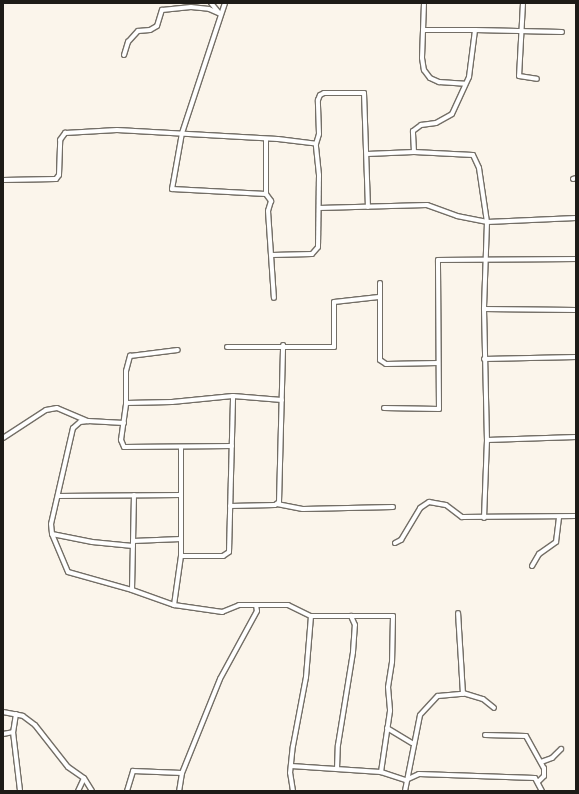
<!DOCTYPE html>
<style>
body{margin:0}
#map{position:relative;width:579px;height:794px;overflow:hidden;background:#fbf5eb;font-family:"Alegreya Sans",sans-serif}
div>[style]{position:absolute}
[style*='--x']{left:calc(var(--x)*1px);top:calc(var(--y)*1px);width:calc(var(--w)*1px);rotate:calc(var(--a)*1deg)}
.roads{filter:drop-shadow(1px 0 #736e66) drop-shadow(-1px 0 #736e66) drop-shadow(0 1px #736e66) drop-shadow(0 -1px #736e66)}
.street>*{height:4px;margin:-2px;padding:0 2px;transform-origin:2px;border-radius:2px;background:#fff}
span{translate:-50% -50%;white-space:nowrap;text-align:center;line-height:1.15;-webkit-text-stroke:3px #fff;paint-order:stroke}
.frame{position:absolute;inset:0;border:4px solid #1d1b17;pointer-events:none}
</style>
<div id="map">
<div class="roads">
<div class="street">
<i style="--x:211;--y:3;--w:13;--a:51"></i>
<i style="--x:225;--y:3;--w:137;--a:108.3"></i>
<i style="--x:182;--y:133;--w:57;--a:100.1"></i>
<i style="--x:172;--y:189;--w:94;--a:3"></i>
<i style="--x:424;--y:3;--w:55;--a:92.1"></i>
<i style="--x:422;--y:58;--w:12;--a:81"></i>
<i style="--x:424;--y:70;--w:10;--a:53"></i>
<i style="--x:430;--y:78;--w:10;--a:24"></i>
<i style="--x:439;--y:82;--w:26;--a:4"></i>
<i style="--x:523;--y:3;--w:73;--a:93.1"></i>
<i style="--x:519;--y:76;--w:18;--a:9"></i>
<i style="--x:475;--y:30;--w:87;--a:1.3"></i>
<i style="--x:124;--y:55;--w:14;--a:-73"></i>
<i style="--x:128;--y:42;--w:15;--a:-48"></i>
<i style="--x:138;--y:31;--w:12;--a:-5"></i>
<i style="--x:150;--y:30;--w:8;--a:-30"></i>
<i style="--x:157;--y:26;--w:17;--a:-73"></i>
<i style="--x:162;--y:10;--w:29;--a:-6"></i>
<i style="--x:191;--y:7;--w:18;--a:6"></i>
<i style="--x:209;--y:9;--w:13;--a:23"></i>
<i style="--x:266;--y:140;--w:54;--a:90"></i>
<i style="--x:266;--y:194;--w:9;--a:54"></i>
<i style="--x:271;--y:201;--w:10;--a:107"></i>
<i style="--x:268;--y:211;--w:87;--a:86.1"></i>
<i style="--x:414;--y:152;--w:21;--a:-93"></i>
<i style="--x:413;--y:131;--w:10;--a:-37"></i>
<i style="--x:421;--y:125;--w:15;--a:-8"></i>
<i style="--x:436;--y:123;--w:18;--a:-29"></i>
<i style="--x:452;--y:114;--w:41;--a:-65.3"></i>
<i style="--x:469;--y:77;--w:47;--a:-82.7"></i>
<i style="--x:475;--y:30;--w:52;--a:180"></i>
<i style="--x:367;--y:154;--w:47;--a:-2.4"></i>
<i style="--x:414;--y:152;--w:59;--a:2.9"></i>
<i style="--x:473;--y:155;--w:14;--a:65"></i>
<i style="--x:479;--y:168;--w:55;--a:81.6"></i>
<i style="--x:487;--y:222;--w:89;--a:-2.6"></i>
<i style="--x:573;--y:179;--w:3;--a:-18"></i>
<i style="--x:3;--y:180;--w:53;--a:-1.1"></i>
<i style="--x:56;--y:179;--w:5;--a:-53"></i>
<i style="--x:59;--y:175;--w:35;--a:-88"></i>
<i style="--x:60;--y:140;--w:9;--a:-54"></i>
<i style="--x:65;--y:133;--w:52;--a:-3.3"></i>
<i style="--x:117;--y:130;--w:161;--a:3.2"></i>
<i style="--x:278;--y:139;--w:38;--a:7"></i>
<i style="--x:319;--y:208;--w:108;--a:-1.6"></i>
<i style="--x:427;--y:205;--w:32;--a:20"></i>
<i style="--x:457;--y:216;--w:31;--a:11"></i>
<i style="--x:487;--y:222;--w:87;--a:92"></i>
<i style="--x:484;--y:309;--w:131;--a:88.7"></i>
<i style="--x:487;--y:440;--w:78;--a:92.2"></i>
<i style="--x:272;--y:255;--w:40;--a:-1.4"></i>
<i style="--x:312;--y:254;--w:9;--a:-49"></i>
<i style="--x:318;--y:247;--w:72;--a:-89.2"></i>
<i style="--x:319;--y:175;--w:31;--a:-96"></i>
<i style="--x:316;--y:144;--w:10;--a:-73"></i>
<i style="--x:319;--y:134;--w:34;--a:-92"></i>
<i style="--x:318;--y:100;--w:5;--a:-68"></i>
<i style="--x:320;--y:95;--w:4;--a:-27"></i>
<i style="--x:324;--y:93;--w:40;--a:0"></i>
<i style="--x:364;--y:93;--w:114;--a:88"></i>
<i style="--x:380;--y:283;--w:77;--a:90"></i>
<i style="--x:380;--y:360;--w:7;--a:34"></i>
<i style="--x:386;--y:364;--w:52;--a:-1.1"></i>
<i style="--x:484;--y:309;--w:92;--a:0.6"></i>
<i style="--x:227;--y:347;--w:107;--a:0"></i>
<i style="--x:334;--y:347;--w:45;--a:-90"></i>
<i style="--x:334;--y:302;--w:45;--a:-6.3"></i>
<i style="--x:484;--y:359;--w:92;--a:-1.2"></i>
<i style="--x:126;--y:403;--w:32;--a:-90"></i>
<i style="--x:126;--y:371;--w:16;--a:-75"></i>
<i style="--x:130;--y:356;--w:48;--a:-7.1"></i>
<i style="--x:384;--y:408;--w:55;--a:1"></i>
<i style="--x:439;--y:409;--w:149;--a:-90.4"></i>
<i style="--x:438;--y:260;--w:138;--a:-0.4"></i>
<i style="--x:124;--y:423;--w:36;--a:-177"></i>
<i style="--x:88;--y:421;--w:8;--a:173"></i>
<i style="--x:80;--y:422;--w:9;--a:139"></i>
<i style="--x:73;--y:428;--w:98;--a:102.9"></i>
<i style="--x:51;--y:524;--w:10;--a:84"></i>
<i style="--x:52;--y:534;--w:41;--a:67.2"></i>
<i style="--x:68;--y:572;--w:66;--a:15.7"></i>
<i style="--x:132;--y:590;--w:45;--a:19.7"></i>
<i style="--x:174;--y:605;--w:49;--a:8.3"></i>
<i style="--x:222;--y:612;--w:18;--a:-22"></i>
<i style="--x:239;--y:605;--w:17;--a:0"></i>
<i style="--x:256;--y:605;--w:6;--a:81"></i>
<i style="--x:257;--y:611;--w:77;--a:118.6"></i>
<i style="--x:220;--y:679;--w:101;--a:112"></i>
<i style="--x:182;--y:773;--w:18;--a:99"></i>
<i style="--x:3;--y:438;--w:51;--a:-33.1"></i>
<i style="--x:46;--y:410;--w:11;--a:-10"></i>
<i style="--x:57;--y:408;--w:34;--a:23"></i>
<i style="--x:487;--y:440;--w:89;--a:-1.9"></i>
<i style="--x:232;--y:446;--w:108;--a:179.5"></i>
<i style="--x:124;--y:447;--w:8;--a:-113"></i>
<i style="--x:121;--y:440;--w:37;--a:-82"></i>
<i style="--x:126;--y:403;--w:46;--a:-1.2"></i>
<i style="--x:172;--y:402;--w:61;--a:-5.6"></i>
<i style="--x:233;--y:396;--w:49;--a:4.7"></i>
<i style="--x:58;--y:496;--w:123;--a:-0.5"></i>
<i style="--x:277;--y:504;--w:26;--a:11"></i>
<i style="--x:303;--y:509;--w:90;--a:-1.3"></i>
<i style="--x:230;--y:506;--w:45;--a:-1.3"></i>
<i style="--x:275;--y:505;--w:5;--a:-37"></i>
<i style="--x:279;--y:502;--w:157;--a:-88.5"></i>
<i style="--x:52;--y:534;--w:41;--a:11.3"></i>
<i style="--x:92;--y:542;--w:41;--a:5.6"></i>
<i style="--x:133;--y:541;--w:48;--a:-2.4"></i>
<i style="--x:395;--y:543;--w:7;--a:-27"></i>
<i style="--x:401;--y:540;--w:37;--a:-59"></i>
<i style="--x:420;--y:508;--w:11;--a:-34"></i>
<i style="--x:429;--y:502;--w:17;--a:10"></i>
<i style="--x:446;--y:505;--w:20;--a:37"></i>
<i style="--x:462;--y:517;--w:114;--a:-0.5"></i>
<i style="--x:181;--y:556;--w:42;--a:0"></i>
<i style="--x:223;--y:556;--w:7;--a:-34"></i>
<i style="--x:229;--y:552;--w:156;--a:-88.5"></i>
<i style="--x:532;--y:566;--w:14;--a:-60"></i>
<i style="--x:539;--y:554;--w:21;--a:-35"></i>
<i style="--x:556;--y:542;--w:25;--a:-83"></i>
<i style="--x:132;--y:590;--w:95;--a:-88.8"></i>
<i style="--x:174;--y:605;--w:49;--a:-81.9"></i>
<i style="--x:181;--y:556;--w:109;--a:-90"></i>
<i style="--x:256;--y:605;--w:32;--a:0"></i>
<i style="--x:288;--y:605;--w:25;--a:26"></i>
<i style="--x:311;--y:616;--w:82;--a:0"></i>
<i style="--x:393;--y:616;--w:46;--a:91.2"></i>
<i style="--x:392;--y:662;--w:25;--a:99"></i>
<i style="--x:388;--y:687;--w:24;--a:85"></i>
<i style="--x:390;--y:711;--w:62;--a:98.4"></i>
<i style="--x:463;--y:693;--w:21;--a:17"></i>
<i style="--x:483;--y:699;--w:14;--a:39"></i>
<i style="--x:3;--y:712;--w:20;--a:11"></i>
<i style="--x:23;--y:716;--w:15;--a:37"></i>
<i style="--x:35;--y:725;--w:53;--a:51.8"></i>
<i style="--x:68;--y:767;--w:19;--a:35"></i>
<i style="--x:84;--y:778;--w:15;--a:58"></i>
<i style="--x:16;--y:714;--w:18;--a:99"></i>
<i style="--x:13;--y:732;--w:59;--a:83.2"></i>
<i style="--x:387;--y:728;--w:29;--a:31"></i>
<i style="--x:3;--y:734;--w:10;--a:-11"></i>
<i style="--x:485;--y:735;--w:41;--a:1.4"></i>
<i style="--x:526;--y:736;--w:37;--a:61"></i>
<i style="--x:544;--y:768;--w:8;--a:90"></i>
<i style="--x:544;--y:776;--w:8;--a:135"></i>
<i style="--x:541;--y:762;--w:12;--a:-20"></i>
<i style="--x:552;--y:758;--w:13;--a:-45"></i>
<i style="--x:291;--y:766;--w:90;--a:3.8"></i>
<i style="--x:381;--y:772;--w:26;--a:18"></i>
<i style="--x:406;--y:780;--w:14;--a:-25"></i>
<i style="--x:419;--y:774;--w:116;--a:2"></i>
<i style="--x:535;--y:778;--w:15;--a:62"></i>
<i style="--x:337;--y:769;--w:24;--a:-88"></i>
<i style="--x:338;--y:745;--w:94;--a:-80.8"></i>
<i style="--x:353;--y:652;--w:27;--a:-86"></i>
<i style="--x:355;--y:625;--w:10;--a:-114"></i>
<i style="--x:78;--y:791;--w:14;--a:-65"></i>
<i style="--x:127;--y:791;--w:21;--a:-73"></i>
<i style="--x:133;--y:771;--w:49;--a:2.3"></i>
<i style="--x:293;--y:791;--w:18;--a:-99"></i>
<i style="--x:290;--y:773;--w:27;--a:-84"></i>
<i style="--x:293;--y:746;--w:70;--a:-79.3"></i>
<i style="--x:306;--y:677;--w:61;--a:-85.3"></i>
<i style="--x:405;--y:791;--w:77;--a:-78.8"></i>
<i style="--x:420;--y:715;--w:26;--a:-47"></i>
<i style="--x:438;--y:696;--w:25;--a:-5"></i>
<i style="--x:463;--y:694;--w:81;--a:-93.5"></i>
</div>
</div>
<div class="frame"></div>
</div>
